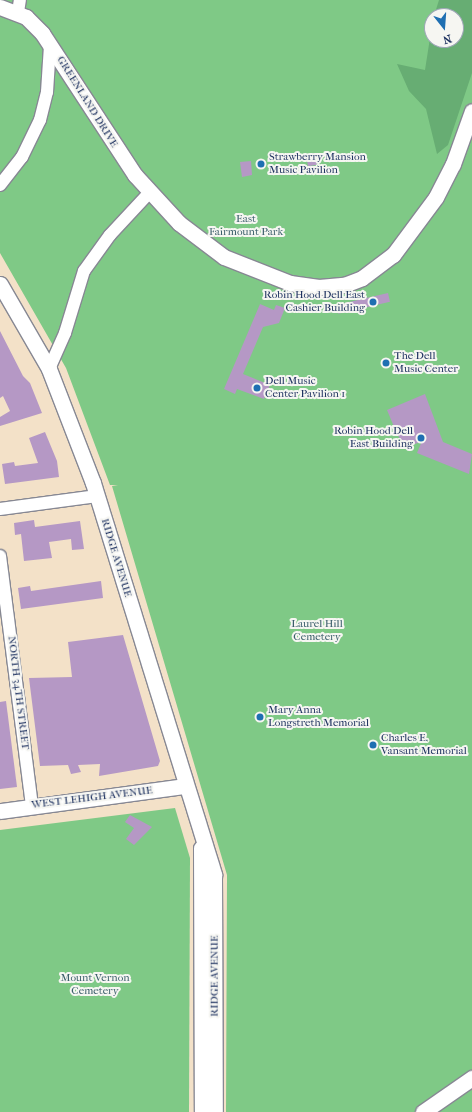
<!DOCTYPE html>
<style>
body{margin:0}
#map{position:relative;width:472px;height:1112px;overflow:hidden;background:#f3e1c8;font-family:"IM FELL French Canon",serif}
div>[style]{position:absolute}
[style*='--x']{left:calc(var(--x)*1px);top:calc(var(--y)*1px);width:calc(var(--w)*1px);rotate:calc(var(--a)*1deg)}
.green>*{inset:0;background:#7fc986}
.forest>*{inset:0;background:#67ad73}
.building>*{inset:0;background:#b598c5;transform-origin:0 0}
.roads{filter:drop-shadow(1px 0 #878893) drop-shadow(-1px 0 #878893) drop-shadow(0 1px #878893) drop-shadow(0 -1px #878893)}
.minor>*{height:12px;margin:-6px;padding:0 6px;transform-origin:6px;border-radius:6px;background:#fff}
.major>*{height:15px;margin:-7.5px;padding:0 7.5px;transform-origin:7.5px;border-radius:7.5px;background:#fff}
.dots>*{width:11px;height:11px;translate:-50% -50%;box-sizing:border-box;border:2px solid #f6f6f2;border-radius:50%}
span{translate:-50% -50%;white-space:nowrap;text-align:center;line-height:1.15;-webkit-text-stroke:4px #f6f6f2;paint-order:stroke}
.street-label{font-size:11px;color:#1b2f5e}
.poi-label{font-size:11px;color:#1b2f5e}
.left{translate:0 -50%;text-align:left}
.right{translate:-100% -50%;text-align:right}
.park-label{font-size:11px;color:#395d6a}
.north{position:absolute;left:424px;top:8px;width:40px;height:40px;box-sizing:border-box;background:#f6f6f2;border:1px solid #9ea6b7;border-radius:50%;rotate:163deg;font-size:11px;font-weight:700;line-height:16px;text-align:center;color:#1b2f5e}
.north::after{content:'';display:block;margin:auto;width:14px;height:18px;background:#1f6fb2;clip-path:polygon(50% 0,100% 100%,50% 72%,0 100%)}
</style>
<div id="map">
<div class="green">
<i style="clip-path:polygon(evenodd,0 0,472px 0,472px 1112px,226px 1112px,227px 875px,112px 486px,118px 485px,110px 485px,66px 368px,0 253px,0 0,432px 16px,456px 16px,456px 40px,432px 40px,432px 16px)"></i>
<i style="clip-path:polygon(175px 808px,190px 858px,189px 1112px,0 1112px,0 830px)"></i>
</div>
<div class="forest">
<i style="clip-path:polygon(439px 0,472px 0,472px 73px,448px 145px,437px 154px,426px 109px,409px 91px,397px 64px,425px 70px,432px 25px,432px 40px,456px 40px,456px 16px,434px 16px)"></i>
</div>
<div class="building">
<i style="left:315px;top:153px;width:12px;height:9px;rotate:81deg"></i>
<i style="clip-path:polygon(251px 161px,252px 175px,242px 177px,240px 162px)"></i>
<i style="left:388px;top:293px;width:9px;height:53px;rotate:77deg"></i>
<i style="clip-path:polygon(260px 304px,274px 310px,276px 305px,285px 308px,279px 323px,263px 327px,243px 374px,270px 385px,264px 399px,237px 389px,235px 394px,224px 389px)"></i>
<i style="clip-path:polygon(0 331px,23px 376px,30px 383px,42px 413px,0 426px,0 417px,10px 411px,3px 396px,0 398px)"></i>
<i style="clip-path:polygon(425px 394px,443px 442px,472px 454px,469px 474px,417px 453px,422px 441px,406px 448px,397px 434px,387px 410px)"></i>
<i style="clip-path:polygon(45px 432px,57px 461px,59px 477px,5px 484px,2px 464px,14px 462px,15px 466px,38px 463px,29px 438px)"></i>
<i style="clip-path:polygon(34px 520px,35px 527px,80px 521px,84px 549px,72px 550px,71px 539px,49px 542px,52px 558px,24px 561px,21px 534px,15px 535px,14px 523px)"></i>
<i style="clip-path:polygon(101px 581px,103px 598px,21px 609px,18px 588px,30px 586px,31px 591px)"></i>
<i style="clip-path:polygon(123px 635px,160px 761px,158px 766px,99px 776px,100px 764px,78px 765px,81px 772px,71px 774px,68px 765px,40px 766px,29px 678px,72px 677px,68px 642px)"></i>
<i style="clip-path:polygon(6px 701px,17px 787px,0 789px,0 702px)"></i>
<i style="clip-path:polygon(130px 815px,152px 827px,134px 845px,126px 839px,134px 828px,125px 822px)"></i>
</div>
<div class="roads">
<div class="minor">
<i style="--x:18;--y:12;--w:12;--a:-81"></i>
<i style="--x:0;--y:185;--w:36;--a:-52"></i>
<i style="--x:22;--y:157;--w:41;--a:-64.1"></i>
<i style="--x:40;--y:120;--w:29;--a:-76"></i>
<i style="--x:47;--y:92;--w:46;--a:-86.3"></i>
<i style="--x:49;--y:369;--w:39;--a:-66"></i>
<i style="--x:65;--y:333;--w:65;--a:-73"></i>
<i style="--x:84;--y:271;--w:44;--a:-54.2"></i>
<i style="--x:110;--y:235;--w:57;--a:-47.1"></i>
<i style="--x:0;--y:509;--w:98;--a:-7.6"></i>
<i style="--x:0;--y:556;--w:252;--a:82.7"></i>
</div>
<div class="major">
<i style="--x:0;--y:7;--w:28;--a:21"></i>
<i style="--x:26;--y:17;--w:23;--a:45"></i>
<i style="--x:42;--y:33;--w:170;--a:56.8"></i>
<i style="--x:135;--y:175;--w:65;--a:47.5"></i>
<i style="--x:179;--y:223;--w:56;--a:37.1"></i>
<i style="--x:224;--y:257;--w:71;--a:21.5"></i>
<i style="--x:290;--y:283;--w:29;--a:8"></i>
<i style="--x:319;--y:287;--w:25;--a:-5"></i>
<i style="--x:344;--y:285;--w:19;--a:-21"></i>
<i style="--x:362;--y:278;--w:39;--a:-37"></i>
<i style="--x:393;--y:255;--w:72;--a:-53.4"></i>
<i style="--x:436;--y:197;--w:37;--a:-63"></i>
<i style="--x:453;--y:164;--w:56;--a:-70.3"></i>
<i style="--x:0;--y:284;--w:98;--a:60"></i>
<i style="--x:49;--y:369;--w:122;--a:68.9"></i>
<i style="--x:93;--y:483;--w:410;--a:72.8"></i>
<i style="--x:214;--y:875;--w:237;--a:89.8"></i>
<i style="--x:0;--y:811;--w:187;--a:-7.7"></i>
<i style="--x:201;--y:848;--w:264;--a:89.8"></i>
<i style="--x:423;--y:1112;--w:60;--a:-34.8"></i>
</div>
</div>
<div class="dots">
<i style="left:261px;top:164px;background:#1f6fb2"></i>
<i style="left:373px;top:302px;background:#1f6fb2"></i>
<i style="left:386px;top:363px;background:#1f6fb2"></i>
<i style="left:257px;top:388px;background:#1f6fb2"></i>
<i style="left:421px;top:438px;background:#1f6fb2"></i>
<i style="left:260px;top:717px;background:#1f6fb2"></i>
<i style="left:373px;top:745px;background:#1f6fb2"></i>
</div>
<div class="street-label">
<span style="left:87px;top:102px;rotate:58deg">GREENLAND DRIVE</span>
<span style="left:116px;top:558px;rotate:73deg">RIDGE AVENUE</span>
<span style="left:18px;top:693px;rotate:83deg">NORTH 34TH STREET</span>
<span style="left:92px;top:798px;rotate:-7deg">WEST LEHIGH AVENUE</span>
<span style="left:215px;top:976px;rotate:-90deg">RIDGE AVENUE</span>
</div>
<div class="poi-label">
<span class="left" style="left:269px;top:164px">Strawberry Mansion<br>Music Pavilion</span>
<span class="right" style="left:365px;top:302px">Robin Hood Dell East<br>Cashier Building</span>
<span class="left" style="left:394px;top:363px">The Dell<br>Music Center</span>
<span class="left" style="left:265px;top:388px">Dell Music<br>Center Pavilion 1</span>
<span class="right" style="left:413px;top:438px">Robin Hood Dell<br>East Building</span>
<span class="left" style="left:268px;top:717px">Mary Anna<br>Longstreth Memorial</span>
<span class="left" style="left:381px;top:745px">Charles E.<br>Vansant Memorial</span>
</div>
<div class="park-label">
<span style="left:246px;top:226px">East<br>Fairmount Park</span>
<span style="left:317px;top:631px">Laurel Hill<br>Cemetery</span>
<span style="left:95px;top:985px">Mount Vernon<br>Cemetery</span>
</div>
<div class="north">N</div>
</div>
